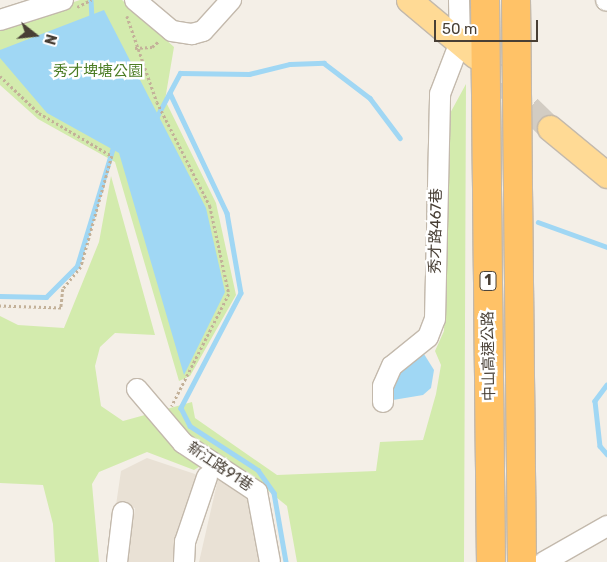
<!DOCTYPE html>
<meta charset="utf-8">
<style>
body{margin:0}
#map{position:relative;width:607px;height:562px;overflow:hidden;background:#f4efe7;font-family:Rubik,"Noto Sans TC",sans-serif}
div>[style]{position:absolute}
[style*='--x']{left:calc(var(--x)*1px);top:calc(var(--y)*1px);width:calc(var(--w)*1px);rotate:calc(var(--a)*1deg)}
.residential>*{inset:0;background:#e9e1d5}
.green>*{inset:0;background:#d3ebad}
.water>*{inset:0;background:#a0d7f4}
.stream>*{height:4.5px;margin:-2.25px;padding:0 2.25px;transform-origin:2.25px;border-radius:2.25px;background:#a0d7f4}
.major-tunnel>*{height:25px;margin-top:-12.5px;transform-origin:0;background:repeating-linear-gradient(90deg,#d2ccc3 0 25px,transparent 0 37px)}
.path>*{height:2.5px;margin-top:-1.25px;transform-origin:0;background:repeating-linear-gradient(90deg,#c3b199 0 2.5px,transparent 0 5px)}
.roads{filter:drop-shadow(1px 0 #c3b9ac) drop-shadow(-1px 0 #c3b9ac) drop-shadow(0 1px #c3b9ac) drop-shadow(0 -1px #c3b9ac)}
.minor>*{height:20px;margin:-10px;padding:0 10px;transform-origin:10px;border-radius:10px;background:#fff}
.major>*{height:25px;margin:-12.5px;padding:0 12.5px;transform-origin:12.5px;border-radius:12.5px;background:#ffda95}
.highway>*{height:28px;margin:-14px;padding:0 14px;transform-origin:14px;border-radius:14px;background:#ffc267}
span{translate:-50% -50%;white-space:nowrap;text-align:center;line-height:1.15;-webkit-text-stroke:5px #fff;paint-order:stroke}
.shield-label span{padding:1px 4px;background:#fff;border:1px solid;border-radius:4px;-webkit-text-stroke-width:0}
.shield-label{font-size:14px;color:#483f35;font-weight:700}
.park-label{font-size:15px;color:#4c7d25}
.street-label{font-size:15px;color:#483f35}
.north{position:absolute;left:10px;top:10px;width:50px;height:50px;-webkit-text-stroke:4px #fff;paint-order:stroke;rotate:106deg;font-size:14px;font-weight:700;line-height:20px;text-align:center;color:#483f35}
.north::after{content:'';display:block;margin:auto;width:18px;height:22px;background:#483f35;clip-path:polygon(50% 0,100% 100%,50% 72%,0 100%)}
.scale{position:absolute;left:434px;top:20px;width:104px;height:22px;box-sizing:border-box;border:2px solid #483f35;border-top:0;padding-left:6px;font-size:15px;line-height:18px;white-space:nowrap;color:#483f35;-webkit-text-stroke:4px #fff;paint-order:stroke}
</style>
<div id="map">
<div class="residential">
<i style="clip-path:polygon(147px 458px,201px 476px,180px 562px,127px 562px,135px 508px,116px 505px,121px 471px)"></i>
<i style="clip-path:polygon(218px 479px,260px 508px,269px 562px,199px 562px)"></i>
</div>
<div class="green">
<i style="clip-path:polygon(80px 0,122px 0,174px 47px,165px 100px,216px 203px,236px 295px,190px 376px,179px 381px,115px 162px,38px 119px,0 85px,0 26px)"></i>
<i style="clip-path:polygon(466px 84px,464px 562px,297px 562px,287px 506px,260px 484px,218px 455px,194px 470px,147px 452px,99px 472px,92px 484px,99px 562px,55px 562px,53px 524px,43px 485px,0 483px,0 316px,18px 325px,64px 328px,99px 242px,111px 176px,155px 335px,115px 333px,100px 347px,95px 366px,101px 406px,123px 421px,192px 402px,195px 418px,277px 475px,376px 471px,380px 442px,423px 440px,436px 394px,441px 365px,435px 351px,444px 331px,448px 117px)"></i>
</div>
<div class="water">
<i style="clip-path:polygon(104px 10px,206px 208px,225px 292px,184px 375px,119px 153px,47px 113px,0 58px,0 50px)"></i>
<i style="clip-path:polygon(424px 354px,434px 370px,431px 388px,423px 395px,393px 400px,392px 378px,412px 358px)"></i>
</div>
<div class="stream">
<i style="--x:91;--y:0;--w:20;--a:87"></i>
<i style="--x:170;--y:93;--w:133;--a:64.6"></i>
<i style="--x:227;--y:213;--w:81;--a:80.1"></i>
<i style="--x:241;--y:293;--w:130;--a:117.6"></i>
<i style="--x:181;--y:408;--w:20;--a:63"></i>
<i style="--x:190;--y:426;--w:81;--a:32.9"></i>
<i style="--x:258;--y:470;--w:28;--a:55"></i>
<i style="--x:274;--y:493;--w:70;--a:80.1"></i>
<i style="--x:155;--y:120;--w:53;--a:-62"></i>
<i style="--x:180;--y:73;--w:69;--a:0.8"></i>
<i style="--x:249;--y:74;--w:42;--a:-13.7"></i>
<i style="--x:290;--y:64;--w:34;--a:-2"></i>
<i style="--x:324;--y:63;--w:58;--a:37.3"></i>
<i style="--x:370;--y:98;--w:50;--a:53.1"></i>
<i style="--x:538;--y:222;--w:73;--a:19.9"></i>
<i style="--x:0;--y:296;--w:46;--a:1.2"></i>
<i style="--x:46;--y:297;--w:44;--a:-45"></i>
<i style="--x:77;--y:266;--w:127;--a:-73.1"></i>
<i style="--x:607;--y:385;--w:20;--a:127"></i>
<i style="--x:595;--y:401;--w:45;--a:83.7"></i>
<i style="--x:600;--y:446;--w:11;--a:49"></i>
</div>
<div class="major-tunnel">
<i style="--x:476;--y:56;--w:103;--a:44.2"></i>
</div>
<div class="path">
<i style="--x:77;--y:7;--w:16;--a:-27"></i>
<i style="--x:127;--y:16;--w:91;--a:70.8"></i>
<i style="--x:157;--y:102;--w:117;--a:63"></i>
<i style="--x:210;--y:206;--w:90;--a:77.8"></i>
<i style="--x:229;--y:294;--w:126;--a:117"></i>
<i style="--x:135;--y:48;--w:17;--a:-3"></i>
<i style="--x:152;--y:47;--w:9;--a:-41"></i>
<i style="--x:0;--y:76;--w:54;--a:43.5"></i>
<i style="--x:39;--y:113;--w:85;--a:30.5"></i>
<i style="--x:112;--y:156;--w:115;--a:105.6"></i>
<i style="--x:81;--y:267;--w:28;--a:129"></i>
<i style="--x:63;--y:289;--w:19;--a:96"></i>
<i style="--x:61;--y:308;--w:61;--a:-178.1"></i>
</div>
<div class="roads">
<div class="minor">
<i style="--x:135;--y:0;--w:48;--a:40"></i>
<i style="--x:172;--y:31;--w:20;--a:9"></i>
<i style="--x:192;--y:34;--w:11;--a:-15"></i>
<i style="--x:203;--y:31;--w:42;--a:-47.9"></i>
<i style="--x:606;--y:0;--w:1;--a:45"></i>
<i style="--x:0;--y:20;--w:66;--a:-17.6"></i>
<i style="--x:137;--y:389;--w:71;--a:49.6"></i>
<i style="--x:183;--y:443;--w:89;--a:33.5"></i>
<i style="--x:257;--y:492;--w:71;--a:79.5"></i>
<i style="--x:383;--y:402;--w:16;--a:-90"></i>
<i style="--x:383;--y:386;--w:22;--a:-66"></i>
<i style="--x:392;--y:366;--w:46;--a:-38.9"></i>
<i style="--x:428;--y:337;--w:19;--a:-69"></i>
<i style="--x:435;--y:319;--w:225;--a:-88.7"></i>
<i style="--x:440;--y:94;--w:56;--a:-69"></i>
<i style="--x:460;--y:42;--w:42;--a:-91.4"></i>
<i style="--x:117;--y:562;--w:50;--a:-83.2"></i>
<i style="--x:184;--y:562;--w:20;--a:-87"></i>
<i style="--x:185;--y:542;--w:69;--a:-71.3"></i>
<i style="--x:544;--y:562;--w:73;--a:-29.7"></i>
</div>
<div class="major">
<i style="--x:409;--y:0;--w:87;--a:39.9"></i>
<i style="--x:550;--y:128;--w:74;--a:39.5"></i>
</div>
<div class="highway">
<i style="--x:485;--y:0;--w:562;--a:89.39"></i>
<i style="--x:516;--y:0;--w:562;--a:89.39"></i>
</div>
</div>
<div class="shield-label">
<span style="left:488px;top:281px">1</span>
</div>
<div class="park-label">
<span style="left:98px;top:72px">秀才埤塘公園</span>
</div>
<div class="street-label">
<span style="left:436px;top:231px;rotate:-89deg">秀才路467巷</span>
<span style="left:489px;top:356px;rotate:-91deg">中山高速公路</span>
<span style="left:220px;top:467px;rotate:34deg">新江路91巷</span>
</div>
<div class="north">N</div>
<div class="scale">50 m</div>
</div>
